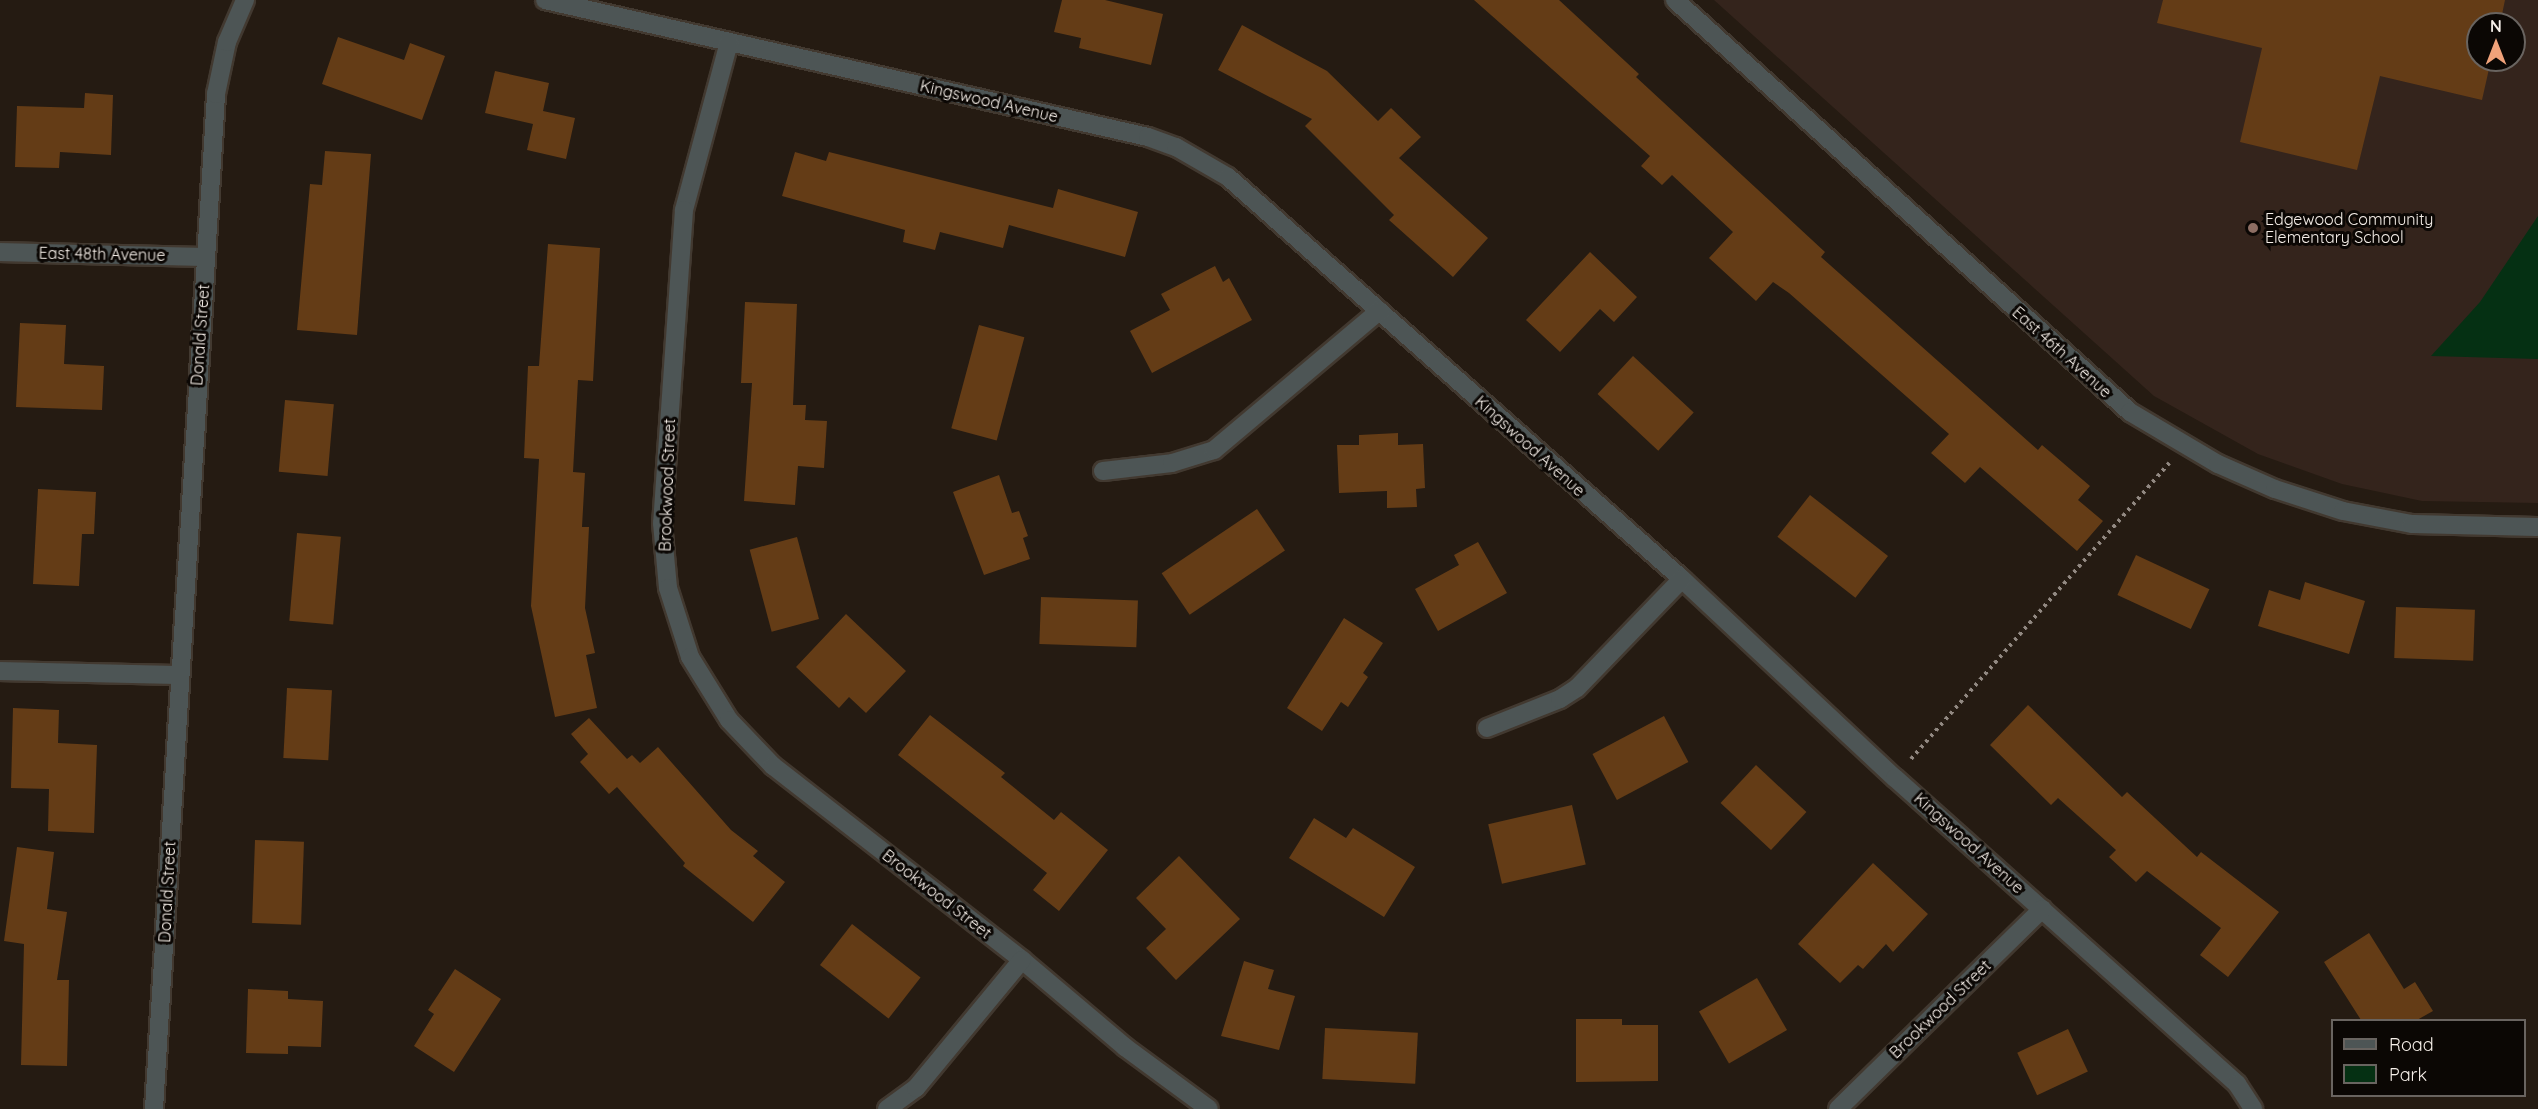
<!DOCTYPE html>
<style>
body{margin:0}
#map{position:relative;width:2538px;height:1109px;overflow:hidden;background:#251b12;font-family:Quicksand,sans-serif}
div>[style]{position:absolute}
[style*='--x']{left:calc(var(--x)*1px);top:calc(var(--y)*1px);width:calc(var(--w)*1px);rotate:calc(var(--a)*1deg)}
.education>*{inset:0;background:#34241c}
.green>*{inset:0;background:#053013}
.building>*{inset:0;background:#643c16;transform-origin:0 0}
.path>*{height:4px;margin-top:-2px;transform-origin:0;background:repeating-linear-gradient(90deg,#928982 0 3px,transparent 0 7.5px)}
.roads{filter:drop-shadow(2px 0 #423930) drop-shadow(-2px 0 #423930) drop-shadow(0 2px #423930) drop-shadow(0 -2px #423930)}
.minor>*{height:18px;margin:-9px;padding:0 9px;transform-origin:9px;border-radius:9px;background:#4d5555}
.dots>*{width:16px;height:16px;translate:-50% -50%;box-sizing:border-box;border:3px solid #0b0704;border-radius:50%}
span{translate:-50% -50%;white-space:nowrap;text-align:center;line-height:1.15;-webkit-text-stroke:6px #0b0704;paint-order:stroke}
.street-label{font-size:16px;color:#f6efe9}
.poi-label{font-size:16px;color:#f6efe9}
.left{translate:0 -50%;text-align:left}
.legend{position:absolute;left:2331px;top:1019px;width:195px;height:78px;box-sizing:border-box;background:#0b0704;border:2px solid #696460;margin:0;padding:8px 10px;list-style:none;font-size:18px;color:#f6efe9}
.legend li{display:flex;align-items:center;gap:12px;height:30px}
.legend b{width:30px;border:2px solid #696460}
.north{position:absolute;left:2466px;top:12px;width:60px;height:60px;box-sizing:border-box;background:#0b0704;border:2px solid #696460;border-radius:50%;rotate:0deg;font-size:16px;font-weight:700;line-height:24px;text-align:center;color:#f6efe9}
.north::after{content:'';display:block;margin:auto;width:21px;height:27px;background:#f0a27a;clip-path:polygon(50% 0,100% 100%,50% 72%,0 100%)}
</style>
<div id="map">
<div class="education">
<i style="clip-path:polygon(evenodd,1714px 0,2538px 0,2538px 503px,2422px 501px,2342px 484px,2258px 454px,2154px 396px,1714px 0,2478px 24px,2514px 24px,2514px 60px,2478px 60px,2478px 24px)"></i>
</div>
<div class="green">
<i style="clip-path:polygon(2538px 216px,2538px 359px,2431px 356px,2480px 302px)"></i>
</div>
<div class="building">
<i style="clip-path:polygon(1062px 0,1105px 0,1163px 14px,1151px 65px,1079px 48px,1081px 38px,1054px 32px)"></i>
<i style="clip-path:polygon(1474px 0,1559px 0,1639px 74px,1636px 77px,1825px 252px,1821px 257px,2038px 450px,2042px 445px,2090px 486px,2078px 500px,2103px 521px,2077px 551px,1980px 467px,1965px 483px,1931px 453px,1949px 434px,1789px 293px,1773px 282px,1756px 301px,1709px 258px,1733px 232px,1672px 175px,1662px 185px,1641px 166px,1650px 156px)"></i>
<i style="clip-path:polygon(2163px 0,2505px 0,2500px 24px,2478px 24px,2478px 60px,2491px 60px,2482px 100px,2380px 76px,2357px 170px,2240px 142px,2262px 48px,2157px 23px)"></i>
<i style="clip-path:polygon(1242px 25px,1327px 71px,1378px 121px,1391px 108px,1421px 137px,1399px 158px,1488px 238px,1453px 277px,1389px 220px,1394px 215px,1305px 126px,1312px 119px,1218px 70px)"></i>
<i style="clip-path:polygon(338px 37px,404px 60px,410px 43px,445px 56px,422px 120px,322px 84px)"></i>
<i style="clip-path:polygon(495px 71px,549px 83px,543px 111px,575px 118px,566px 159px,527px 150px,533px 124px,485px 113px)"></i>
<i style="clip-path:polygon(85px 93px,113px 95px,111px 155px,60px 152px,59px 168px,15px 167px,17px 106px,84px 108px)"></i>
<i style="clip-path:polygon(325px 151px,371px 154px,357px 335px,297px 330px,310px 184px,322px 185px)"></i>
<i style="clip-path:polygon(795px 152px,826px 161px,829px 152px,1053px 208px,1058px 189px,1138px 212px,1125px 257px,1009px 225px,1003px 248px,940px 232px,935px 250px,903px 242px,905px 230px,782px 196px)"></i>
<i style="clip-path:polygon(548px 244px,600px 248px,593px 381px,578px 380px,573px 472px,585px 473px,582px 527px,589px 527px,585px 608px,595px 653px,586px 655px,597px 708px,555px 717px,531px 606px,539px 459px,524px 458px,528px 366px,539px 366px)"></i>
<i style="clip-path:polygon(1590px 252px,1637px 297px,1614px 322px,1600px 309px,1560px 352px,1526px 320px)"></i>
<i style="clip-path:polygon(1215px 266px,1223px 282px,1229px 278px,1252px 320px,1152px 373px,1130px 331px,1170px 310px,1161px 294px)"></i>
<i style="clip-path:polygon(745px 302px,797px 304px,793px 405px,806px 405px,805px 420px,827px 421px,824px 468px,798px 466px,795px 505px,744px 501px,752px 383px,741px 383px)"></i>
<i style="clip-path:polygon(20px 323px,66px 325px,64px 364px,104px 366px,102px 410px,16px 407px)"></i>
<i style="left:979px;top:325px;width:47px;height:107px;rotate:15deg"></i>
<i style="left:1633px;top:356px;width:83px;height:52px;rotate:43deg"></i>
<i style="left:285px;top:400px;width:49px;height:72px;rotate:5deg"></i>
<i style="clip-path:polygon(1398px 433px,1398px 445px,1423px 444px,1425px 488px,1416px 489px,1417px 507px,1387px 508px,1387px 491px,1339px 493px,1337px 445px,1359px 445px,1359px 435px)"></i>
<i style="clip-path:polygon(999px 475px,1012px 513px,1019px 511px,1028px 536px,1023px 538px,1030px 559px,984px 575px,953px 492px)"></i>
<i style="clip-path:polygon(38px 489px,96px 492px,94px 534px,82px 534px,79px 586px,33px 584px)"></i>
<i style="left:1810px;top:495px;width:99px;height:53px;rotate:38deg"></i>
<i style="left:1257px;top:509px;width:50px;height:115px;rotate:56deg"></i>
<i style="left:297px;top:533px;width:44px;height:88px;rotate:5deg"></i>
<i style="left:797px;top:537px;width:85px;height:49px;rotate:75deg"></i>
<i style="clip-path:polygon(1478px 542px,1507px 593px,1438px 631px,1415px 589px,1459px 565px,1454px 555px)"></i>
<i style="left:2136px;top:555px;width:81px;height:44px;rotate:25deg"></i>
<i style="clip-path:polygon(2305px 582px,2365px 601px,2349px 654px,2258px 626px,2269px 590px,2300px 600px)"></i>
<i style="left:1041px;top:597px;width:97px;height:47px;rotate:2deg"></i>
<i style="left:2396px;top:607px;width:79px;height:51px;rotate:2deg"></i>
<i style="clip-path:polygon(846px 614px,906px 671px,866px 713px,849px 697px,839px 708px,796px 667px)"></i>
<i style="clip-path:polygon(1344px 618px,1383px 643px,1363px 673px,1368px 677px,1348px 707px,1341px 702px,1322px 731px,1287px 708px)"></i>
<i style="left:287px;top:688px;width:45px;height:70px;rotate:3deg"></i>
<i style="clip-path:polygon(2028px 705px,2122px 797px,2127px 792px,2197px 857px,2201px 852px,2279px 912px,2228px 977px,2200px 955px,2221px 928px,2147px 871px,2136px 882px,2109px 857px,2116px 850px,2058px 798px,2051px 805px,1990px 745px)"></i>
<i style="clip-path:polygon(13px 708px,59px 710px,58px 743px,97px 745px,94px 833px,48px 831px,49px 789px,11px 788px)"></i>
<i style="clip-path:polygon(930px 715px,1005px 773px,1001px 777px,1054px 820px,1061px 812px,1108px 850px,1059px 911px,1033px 890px,1047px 873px,898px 755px)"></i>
<i style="left:1664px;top:716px;width:52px;height:81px;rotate:62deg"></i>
<i style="clip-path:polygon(589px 718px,627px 759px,632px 755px,640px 763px,658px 747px,731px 830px,758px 851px,753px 856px,785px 882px,753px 922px,683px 866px,685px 863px,617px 787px,609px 794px,580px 762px,588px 754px,571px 734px)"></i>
<i style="left:1756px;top:765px;width:69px;height:52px;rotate:43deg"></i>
<i style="left:1572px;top:805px;width:61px;height:86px;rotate:77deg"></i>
<i style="clip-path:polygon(1314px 818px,1346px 838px,1353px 828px,1415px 867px,1384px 917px,1289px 858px)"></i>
<i style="left:255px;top:840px;width:49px;height:83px;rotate:2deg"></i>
<i style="clip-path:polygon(17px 847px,54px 852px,47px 909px,67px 912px,57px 980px,69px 980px,67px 1066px,21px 1065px,24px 944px,4px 941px)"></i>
<i style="clip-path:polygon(1179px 856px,1240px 919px,1176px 980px,1146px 948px,1166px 929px,1136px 898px)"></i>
<i style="clip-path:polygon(1873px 863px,1928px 914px,1893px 952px,1886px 944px,1863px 969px,1858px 965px,1840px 983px,1798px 944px)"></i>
<i style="left:852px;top:924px;width:87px;height:52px;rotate:38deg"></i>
<i style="clip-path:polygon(2369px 933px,2404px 989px,2415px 982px,2433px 1011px,2417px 1020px,2361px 1020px,2324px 962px)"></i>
<i style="clip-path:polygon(1244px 961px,1274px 970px,1268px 989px,1295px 996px,1279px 1050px,1221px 1036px)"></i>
<i style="clip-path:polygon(455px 969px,501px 999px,454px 1072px,414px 1046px,434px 1014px,428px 1010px)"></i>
<i style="left:1757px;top:978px;width:60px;height:67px;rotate:60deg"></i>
<i style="clip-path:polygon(248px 989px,288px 991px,288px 999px,323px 1001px,321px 1047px,288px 1046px,288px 1054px,246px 1053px)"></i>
<i style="clip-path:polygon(1576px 1019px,1622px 1019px,1622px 1025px,1658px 1025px,1658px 1081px,1576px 1082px)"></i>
<i style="left:1325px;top:1028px;width:93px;height:51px;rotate:3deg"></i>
<i style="left:2068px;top:1029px;width:47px;height:56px;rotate:65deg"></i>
</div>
<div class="path">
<i style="--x:1911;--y:759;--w:393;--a:-48.9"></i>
</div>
<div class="roads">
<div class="minor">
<i style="--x:545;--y:0;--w:618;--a:12.8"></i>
<i style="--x:1148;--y:137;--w:30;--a:20"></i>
<i style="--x:1176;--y:147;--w:60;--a:30"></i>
<i style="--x:1228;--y:177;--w:606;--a:41.52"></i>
<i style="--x:1682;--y:579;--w:291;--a:43.1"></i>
<i style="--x:1895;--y:778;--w:459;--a:41.8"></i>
<i style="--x:2237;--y:1084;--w:30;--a:57"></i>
<i style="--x:1675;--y:0;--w:614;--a:42.16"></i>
<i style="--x:2130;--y:412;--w:102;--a:30.6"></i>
<i style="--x:2218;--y:464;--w:62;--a:23.7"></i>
<i style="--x:2275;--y:489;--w:71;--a:17.9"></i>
<i style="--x:2343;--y:511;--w:70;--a:10.7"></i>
<i style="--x:2412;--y:524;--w:126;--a:1.4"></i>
<i style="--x:729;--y:42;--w:174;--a:105"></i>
<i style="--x:684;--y:210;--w:314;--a:94"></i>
<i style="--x:662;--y:523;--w:65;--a:84.7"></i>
<i style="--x:668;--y:588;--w:72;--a:72.3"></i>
<i style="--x:690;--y:657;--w:74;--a:58.2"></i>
<i style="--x:729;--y:720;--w:64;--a:46.3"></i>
<i style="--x:773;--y:766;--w:316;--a:37.9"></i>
<i style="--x:1022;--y:960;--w:135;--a:40.2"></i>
<i style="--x:1125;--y:1047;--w:104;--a:36.4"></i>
<i style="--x:0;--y:252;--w:205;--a:1.4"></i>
<i style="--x:1103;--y:471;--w:69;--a:-6.6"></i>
<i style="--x:1172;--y:463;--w:44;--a:-17.2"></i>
<i style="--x:1214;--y:450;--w:216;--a:-40.1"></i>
<i style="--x:0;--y:671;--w:179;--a:1.3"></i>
<i style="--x:1487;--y:728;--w:79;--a:-21.7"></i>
<i style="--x:1560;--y:699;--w:20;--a:-33"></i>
<i style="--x:1577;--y:688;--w:151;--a:-46.1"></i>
<i style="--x:154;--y:1109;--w:1017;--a:-86.5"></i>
<i style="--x:216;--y:94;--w:53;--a:-78.1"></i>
<i style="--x:227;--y:42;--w:46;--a:-66.8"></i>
<i style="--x:887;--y:1109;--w:36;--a:-36"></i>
<i style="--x:916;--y:1088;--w:166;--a:-50.4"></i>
<i style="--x:1838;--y:1109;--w:286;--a:-44.4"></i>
</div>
</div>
<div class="dots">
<i style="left:2253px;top:228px;background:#8d6e63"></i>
</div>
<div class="street-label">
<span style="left:989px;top:101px;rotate:13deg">Kingswood Avenue</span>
<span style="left:102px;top:254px;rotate:1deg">East 48th Avenue</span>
<span style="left:200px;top:335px;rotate:-86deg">Donald Street</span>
<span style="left:2062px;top:352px;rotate:42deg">East 46th Avenue</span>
<span style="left:1530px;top:446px;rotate:42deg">Kingswood Avenue</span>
<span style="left:667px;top:485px;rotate:-88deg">Brookwood Street</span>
<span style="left:1969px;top:843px;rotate:42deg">Kingswood Avenue</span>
<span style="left:167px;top:892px;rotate:-87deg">Donald Street</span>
<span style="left:937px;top:894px;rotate:38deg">Brookwood Street</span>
<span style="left:1940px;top:1009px;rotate:-44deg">Brookwood Street</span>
</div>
<div class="poi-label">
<span class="left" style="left:2265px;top:228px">Edgewood Community<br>Elementary School</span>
</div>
<ul class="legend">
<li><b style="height:8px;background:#4d5555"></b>Road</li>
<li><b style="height:16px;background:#053013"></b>Park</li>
</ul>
<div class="north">N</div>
</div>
